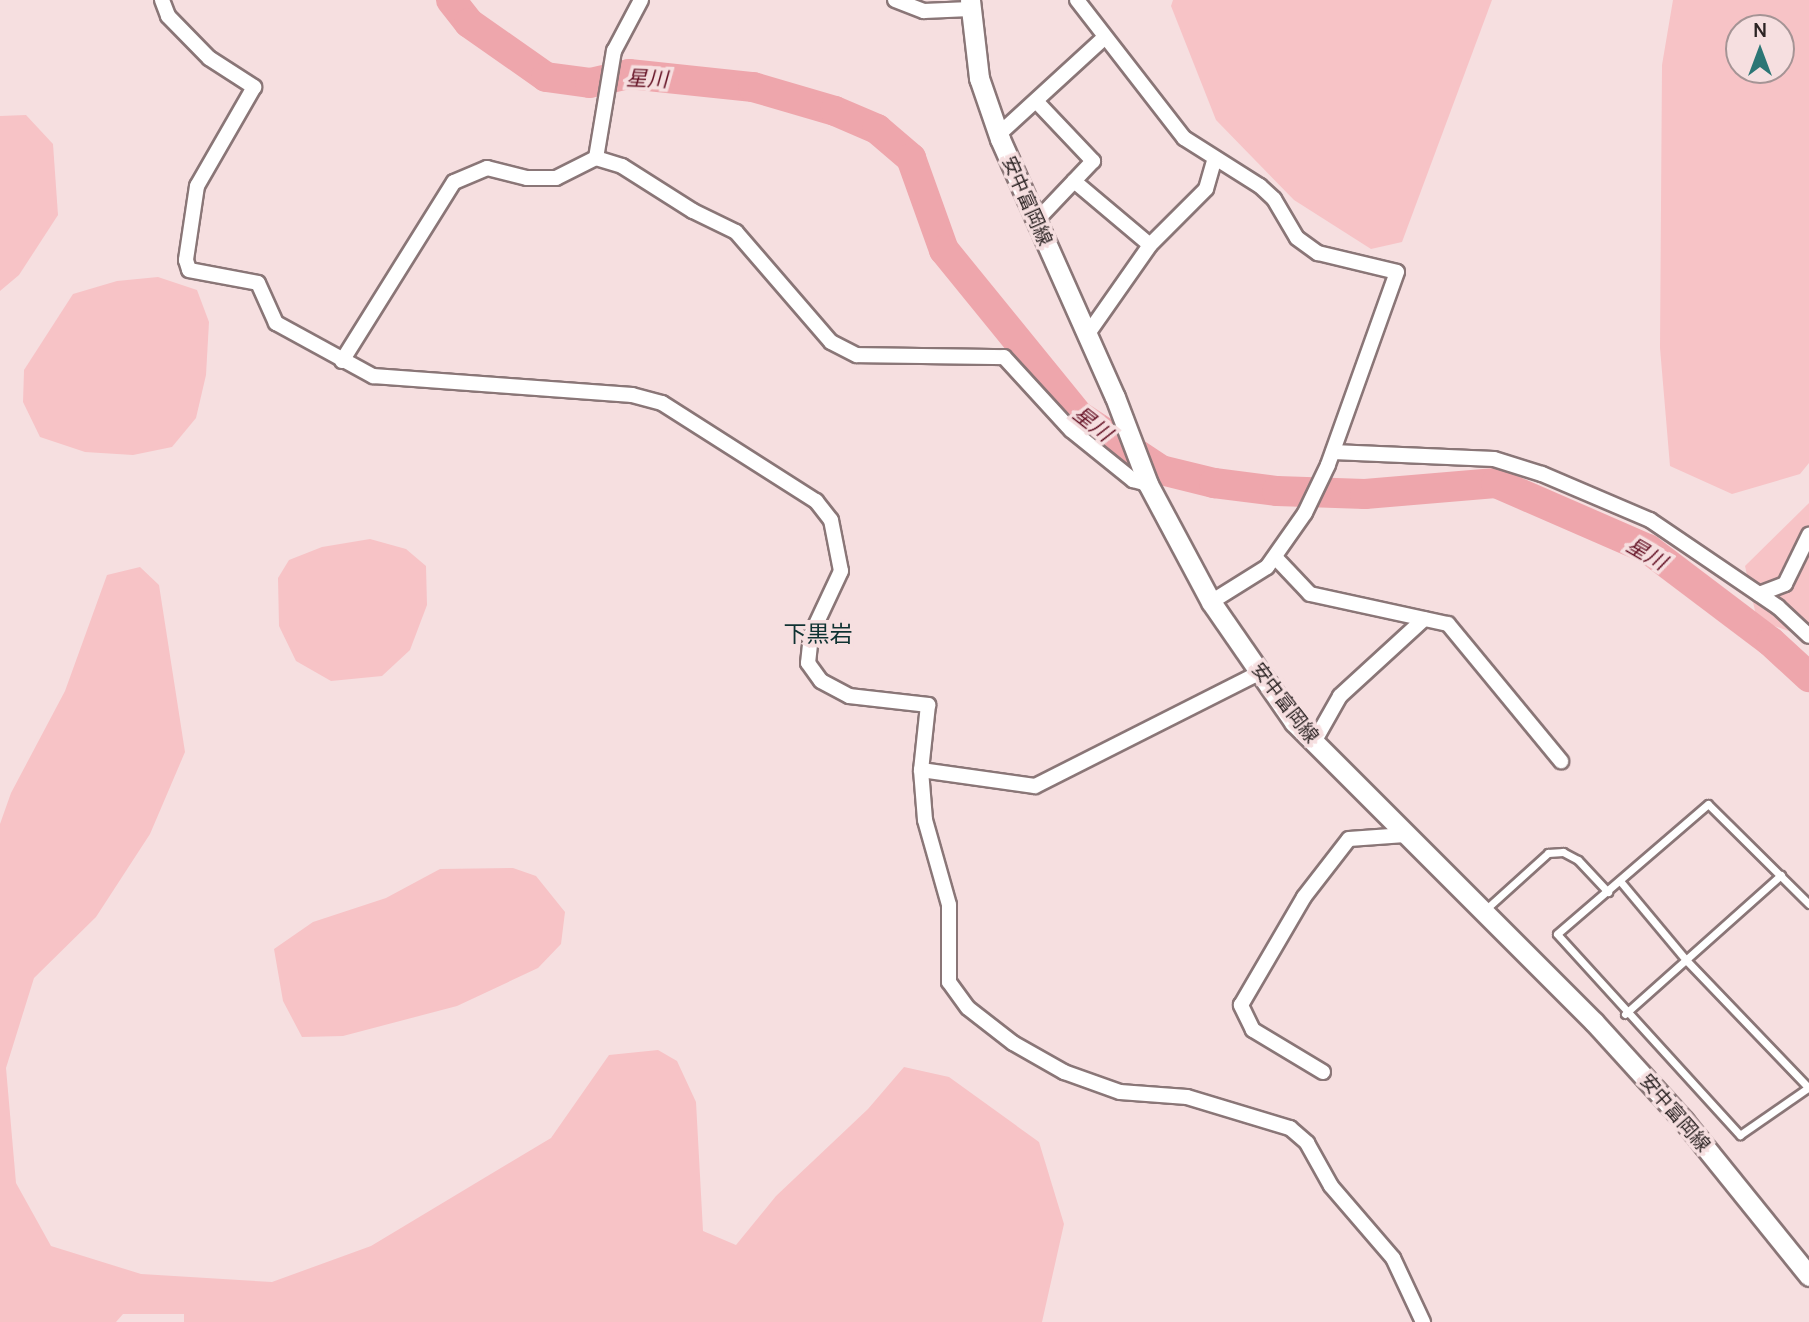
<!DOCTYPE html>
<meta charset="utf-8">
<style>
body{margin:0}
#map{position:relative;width:1809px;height:1322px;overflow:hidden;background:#f6dfe0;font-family:Manrope,"Noto Sans JP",sans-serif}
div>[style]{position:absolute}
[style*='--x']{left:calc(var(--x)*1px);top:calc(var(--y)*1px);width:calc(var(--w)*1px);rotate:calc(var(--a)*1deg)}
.green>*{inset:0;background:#f7c3c6}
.river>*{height:30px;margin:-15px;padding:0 15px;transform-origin:15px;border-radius:15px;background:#eea6ac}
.roads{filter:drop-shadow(2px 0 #8a7677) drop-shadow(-2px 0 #8a7677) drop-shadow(0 2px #8a7677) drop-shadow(0 -2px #8a7677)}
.service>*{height:7px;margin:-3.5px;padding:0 3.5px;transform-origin:3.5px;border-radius:3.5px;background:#fff}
.minor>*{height:14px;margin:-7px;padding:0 7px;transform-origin:7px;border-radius:7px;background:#fff}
.secondary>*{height:19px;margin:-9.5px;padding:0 9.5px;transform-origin:9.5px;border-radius:9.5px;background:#fff}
span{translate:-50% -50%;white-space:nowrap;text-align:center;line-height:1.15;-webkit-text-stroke:7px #f6dfe0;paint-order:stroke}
.street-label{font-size:19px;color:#2c2424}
.water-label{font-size:21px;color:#631023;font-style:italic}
.quarter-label{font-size:23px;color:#0f3232}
.north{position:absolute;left:1725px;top:14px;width:70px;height:70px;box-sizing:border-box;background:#f6dfe0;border:2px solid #a59495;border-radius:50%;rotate:0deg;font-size:19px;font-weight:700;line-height:28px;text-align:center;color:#2c2424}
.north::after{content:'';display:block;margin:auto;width:24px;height:32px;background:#2c7675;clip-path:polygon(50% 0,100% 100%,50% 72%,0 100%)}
</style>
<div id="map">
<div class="green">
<i style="clip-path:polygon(1173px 0,1492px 0,1402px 242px,1371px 249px,1294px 200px,1216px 120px,1171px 6px)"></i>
<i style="clip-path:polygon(evenodd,1673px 0,1809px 0,1809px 463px,1800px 474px,1732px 494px,1670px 466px,1660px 348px,1662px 65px,1673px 0,1739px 28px,1781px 28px,1781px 70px,1739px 70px,1739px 28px)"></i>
<i style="clip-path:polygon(26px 115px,53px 144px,58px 215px,19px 275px,0 291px,0 116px)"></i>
<i style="clip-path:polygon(158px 277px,197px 290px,209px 322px,206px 375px,196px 418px,172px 447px,133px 455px,85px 452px,40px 437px,23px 402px,24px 370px,73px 294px,117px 281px)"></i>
<i style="clip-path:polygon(1809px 503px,1809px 638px,1757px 620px,1745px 566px)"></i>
<i style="clip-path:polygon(370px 539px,406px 549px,426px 566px,427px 605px,410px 650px,382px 676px,331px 681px,296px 661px,279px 626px,278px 578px,289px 560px,322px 547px)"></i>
<i style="clip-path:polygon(140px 567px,159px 585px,185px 752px,150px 834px,96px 917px,34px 978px,6px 1068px,16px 1183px,51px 1246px,141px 1274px,272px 1282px,371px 1246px,551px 1138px,609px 1055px,658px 1050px,677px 1061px,696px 1102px,703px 1231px,736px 1245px,776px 1196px,868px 1109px,904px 1067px,949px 1077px,1039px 1142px,1064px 1224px,1042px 1322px,184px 1322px,184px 1314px,123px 1314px,116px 1322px,0 1322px,0 824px,11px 793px,65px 691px,107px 575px)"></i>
<i style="clip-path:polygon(513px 868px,536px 876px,565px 912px,561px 944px,538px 968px,457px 1006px,343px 1036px,302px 1037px,283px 1001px,274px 949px,313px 922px,386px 898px,440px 869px)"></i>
</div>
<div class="river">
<i style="--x:451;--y:0;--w:29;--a:52"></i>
<i style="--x:469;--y:23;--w:94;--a:35"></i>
<i style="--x:546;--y:77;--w:44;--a:7.8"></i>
<i style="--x:590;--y:83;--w:40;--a:-13"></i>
<i style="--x:629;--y:74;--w:125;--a:6"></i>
<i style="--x:753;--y:87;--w:85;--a:16.3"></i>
<i style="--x:835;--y:111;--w:46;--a:23.2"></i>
<i style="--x:877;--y:129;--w:45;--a:40.5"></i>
<i style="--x:911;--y:158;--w:98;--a:70.3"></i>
<i style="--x:944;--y:250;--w:213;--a:50.9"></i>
<i style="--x:1078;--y:415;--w:100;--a:33.5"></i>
<i style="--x:1161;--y:470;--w:55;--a:13.8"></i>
<i style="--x:1214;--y:483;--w:64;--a:7.2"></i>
<i style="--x:1277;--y:491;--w:88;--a:2"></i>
<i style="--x:1365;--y:494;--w:131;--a:-4.8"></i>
<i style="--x:1496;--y:483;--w:166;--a:23.5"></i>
<i style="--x:1648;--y:549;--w:154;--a:37.1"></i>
<i style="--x:1771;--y:642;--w:52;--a:42.6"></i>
</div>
<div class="roads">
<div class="service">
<i style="--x:1620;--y:881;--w:104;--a:50.1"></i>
<i style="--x:1687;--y:961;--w:176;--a:46.2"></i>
<i style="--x:1809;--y:904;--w:142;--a:-135.3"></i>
<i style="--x:1708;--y:804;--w:199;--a:139.3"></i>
<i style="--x:1557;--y:934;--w:272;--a:47.7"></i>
<i style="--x:1740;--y:1135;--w:84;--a:-34.8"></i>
<i style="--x:1485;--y:910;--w:85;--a:-42.1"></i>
<i style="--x:1548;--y:853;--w:15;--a:-4"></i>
<i style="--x:1563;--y:852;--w:17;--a:28"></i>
<i style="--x:1578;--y:860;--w:44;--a:46.8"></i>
<i style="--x:1625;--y:1014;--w:209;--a:-41.7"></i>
</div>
<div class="minor">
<i style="--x:162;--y:0;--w:17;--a:69"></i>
<i style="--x:168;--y:16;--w:59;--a:45.7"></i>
<i style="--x:209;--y:58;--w:54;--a:32.8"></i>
<i style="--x:254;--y:87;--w:114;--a:119.9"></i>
<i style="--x:197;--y:186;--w:75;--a:98.5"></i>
<i style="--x:186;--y:260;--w:10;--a:73"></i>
<i style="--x:189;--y:270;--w:70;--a:10.7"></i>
<i style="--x:258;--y:283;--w:44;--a:65.8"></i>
<i style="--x:276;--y:323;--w:111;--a:28.7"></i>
<i style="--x:373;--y:376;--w:260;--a:4.2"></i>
<i style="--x:632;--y:395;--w:31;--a:15"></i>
<i style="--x:662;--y:403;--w:183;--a:32.5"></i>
<i style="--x:816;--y:501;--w:24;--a:52"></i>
<i style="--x:831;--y:520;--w:52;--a:78.9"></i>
<i style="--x:841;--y:571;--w:71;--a:115.1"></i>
<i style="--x:811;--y:635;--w:28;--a:96"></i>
<i style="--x:808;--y:663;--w:22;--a:54"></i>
<i style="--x:821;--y:681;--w:32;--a:28"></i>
<i style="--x:849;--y:696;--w:80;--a:6.5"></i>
<i style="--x:928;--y:705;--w:65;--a:96.1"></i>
<i style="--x:921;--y:770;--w:50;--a:85.4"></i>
<i style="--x:925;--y:820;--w:88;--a:74.2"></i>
<i style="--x:949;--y:905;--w:77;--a:90"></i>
<i style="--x:949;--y:982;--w:32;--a:54"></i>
<i style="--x:968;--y:1008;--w:57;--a:37.9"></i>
<i style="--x:1013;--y:1043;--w:59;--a:29.6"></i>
<i style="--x:1064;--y:1072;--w:59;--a:19.7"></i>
<i style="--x:1120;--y:1092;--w:67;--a:4.3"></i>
<i style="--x:1187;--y:1097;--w:108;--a:16.8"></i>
<i style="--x:1290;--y:1128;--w:23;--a:41"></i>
<i style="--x:1307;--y:1143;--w:49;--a:60.8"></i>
<i style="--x:1331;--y:1186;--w:95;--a:49.3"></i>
<i style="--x:1393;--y:1258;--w:71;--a:64.9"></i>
<i style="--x:895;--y:0;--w:31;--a:21"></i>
<i style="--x:924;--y:11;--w:46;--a:-2.5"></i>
<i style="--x:1077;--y:0;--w:175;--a:52.2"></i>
<i style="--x:1184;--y:138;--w:90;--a:32.3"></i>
<i style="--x:1260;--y:186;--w:19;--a:43"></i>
<i style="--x:1274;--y:199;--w:45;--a:59.5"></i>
<i style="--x:1297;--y:238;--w:26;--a:36"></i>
<i style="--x:1318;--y:253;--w:81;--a:13.5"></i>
<i style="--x:1397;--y:272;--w:205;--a:109.7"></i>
<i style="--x:1328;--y:465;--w:53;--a:115.6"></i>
<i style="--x:1305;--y:513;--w:66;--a:125.1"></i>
<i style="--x:1267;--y:567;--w:66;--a:148"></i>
<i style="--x:1036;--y:101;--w:83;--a:46.5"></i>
<i style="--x:1093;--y:161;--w:83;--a:133.5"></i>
<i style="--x:998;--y:135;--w:144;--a:-42.5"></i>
<i style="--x:596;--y:158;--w:109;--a:-80.5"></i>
<i style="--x:614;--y:51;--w:58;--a:-62.1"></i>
<i style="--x:1074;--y:181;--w:99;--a:40.1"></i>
<i style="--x:1087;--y:335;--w:110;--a:-55"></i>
<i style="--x:1150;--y:245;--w:79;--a:-45"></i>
<i style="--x:1206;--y:189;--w:32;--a:-74"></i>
<i style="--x:342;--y:361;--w:211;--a:-58"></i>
<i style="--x:454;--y:182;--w:36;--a:-23"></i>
<i style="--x:487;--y:168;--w:41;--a:14"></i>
<i style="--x:527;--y:178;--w:29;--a:0"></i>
<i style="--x:556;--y:178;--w:45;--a:-26.6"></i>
<i style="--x:596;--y:158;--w:27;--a:17"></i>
<i style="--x:622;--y:166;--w:84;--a:32.4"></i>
<i style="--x:693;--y:211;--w:48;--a:26"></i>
<i style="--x:736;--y:232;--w:145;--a:49.2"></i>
<i style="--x:831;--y:342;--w:29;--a:27"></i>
<i style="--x:857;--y:355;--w:147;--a:0.8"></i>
<i style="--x:1004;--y:357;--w:99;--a:47.5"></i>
<i style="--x:1071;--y:430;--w:80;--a:38.9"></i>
<i style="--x:1133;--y:480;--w:16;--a:15"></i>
<i style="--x:1333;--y:452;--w:161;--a:2.5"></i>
<i style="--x:1494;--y:459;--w:50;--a:17.4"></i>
<i style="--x:1542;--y:474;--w:117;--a:23.1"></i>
<i style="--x:1650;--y:520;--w:155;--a:34.2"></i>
<i style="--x:1778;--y:607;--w:42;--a:43.1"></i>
<i style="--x:1275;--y:557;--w:51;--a:46.6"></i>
<i style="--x:1310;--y:594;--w:141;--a:12.3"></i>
<i style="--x:1448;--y:624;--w:178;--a:50.5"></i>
<i style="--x:1759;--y:594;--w:28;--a:-21"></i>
<i style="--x:1785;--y:584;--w:55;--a:-63.9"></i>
<i style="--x:1314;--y:742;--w:53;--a:-60.5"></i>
<i style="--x:1340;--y:696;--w:114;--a:-42.5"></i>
<i style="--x:921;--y:770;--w:115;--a:8"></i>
<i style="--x:1035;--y:786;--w:251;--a:-26.8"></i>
<i style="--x:1323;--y:1072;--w:82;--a:-149"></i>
<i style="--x:1253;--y:1030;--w:28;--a:-116"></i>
<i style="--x:1241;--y:1005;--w:125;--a:-59.7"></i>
<i style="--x:1304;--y:897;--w:73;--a:-52.2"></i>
<i style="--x:1349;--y:839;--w:56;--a:-4.1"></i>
</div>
<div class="secondary">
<i style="--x:970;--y:0;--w:79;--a:83.4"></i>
<i style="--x:979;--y:78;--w:65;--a:71"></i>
<i style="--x:1000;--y:139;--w:282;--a:66"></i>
<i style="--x:1115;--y:397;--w:93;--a:69.2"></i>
<i style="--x:1148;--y:484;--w:134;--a:61.9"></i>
<i style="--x:1211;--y:602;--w:146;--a:55.3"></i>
<i style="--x:1294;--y:722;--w:424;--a:45"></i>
<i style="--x:1594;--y:1022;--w:134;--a:47.7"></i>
<i style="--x:1684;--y:1121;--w:199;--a:51.1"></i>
</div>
</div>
<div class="street-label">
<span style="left:1027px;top:201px;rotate:66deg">安中富岡線</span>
<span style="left:1285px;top:703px;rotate:52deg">安中富岡線</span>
<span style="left:1675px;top:1113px;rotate:49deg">安中富岡線</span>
</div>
<div class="water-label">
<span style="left:647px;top:78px;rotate:2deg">星川</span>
<span style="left:1093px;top:423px;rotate:38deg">星川</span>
<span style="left:1647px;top:553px;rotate:30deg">星川</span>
</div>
<div class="quarter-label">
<span style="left:818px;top:633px">下黒岩</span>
</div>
<div class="north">N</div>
</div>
